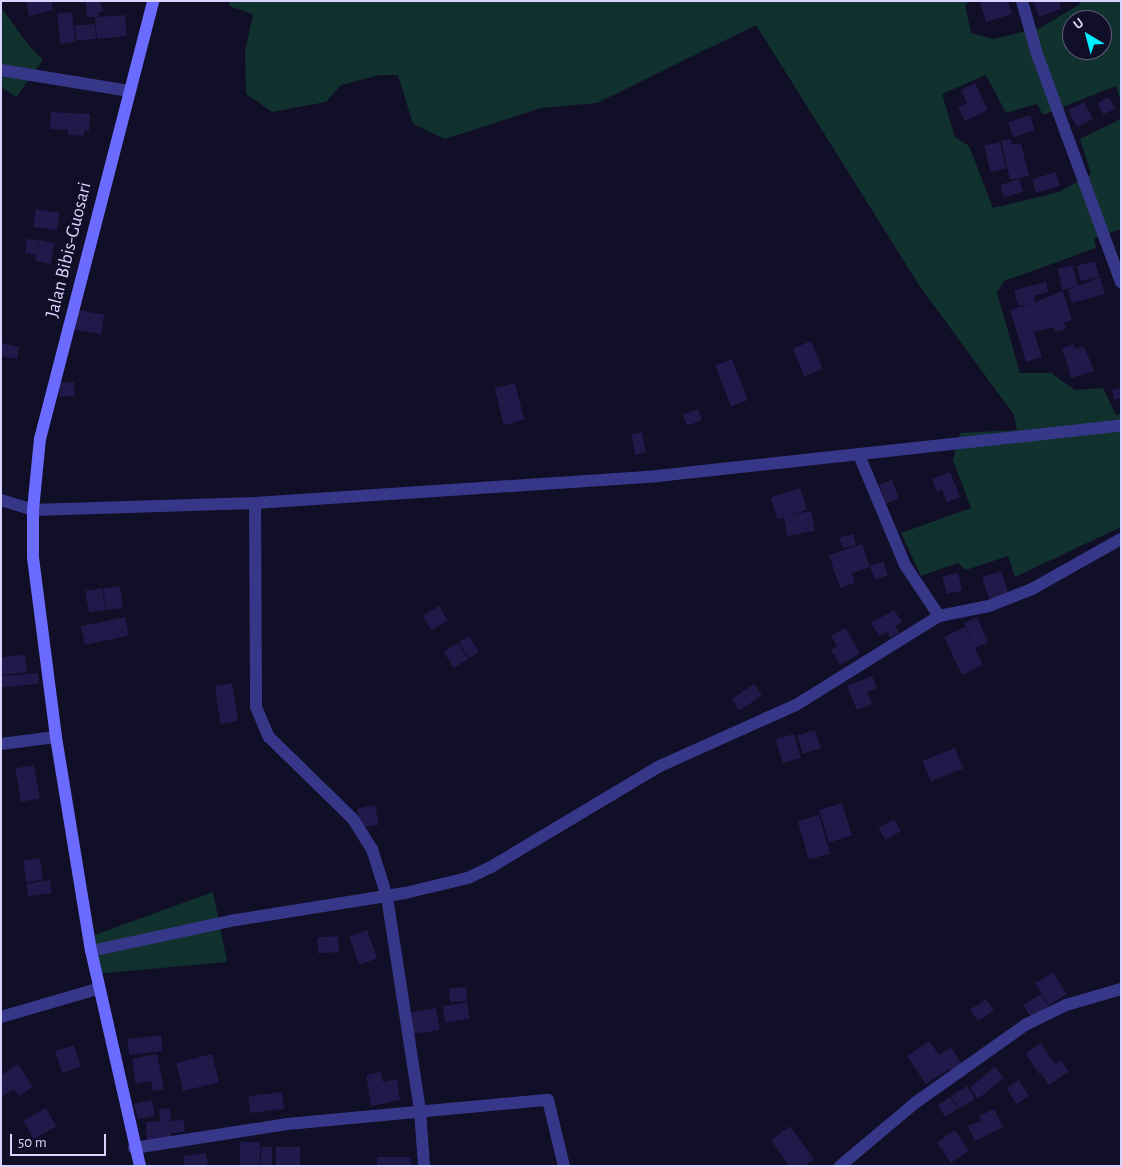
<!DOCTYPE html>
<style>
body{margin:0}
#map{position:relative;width:1122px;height:1167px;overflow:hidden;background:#110e27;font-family:"Alegreya Sans",sans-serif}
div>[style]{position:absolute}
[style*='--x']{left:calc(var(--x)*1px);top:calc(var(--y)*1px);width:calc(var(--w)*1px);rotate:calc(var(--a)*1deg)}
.green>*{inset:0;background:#11312f}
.building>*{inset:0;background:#211949;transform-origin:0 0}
.street>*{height:12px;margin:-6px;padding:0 6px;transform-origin:6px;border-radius:6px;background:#373789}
.secondary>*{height:12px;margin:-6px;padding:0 6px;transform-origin:6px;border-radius:6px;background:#6b6cff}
span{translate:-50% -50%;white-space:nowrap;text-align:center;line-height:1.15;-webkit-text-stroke:4.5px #110e27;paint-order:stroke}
.street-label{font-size:19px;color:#d8d4ff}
.frame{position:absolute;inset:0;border:2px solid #d8d4ff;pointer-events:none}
.north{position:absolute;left:1062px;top:10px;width:50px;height:50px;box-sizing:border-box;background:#110e27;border:1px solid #615d7d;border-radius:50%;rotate:323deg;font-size:14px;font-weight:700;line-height:20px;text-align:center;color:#d8d4ff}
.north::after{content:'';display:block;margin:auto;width:18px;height:22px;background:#0ef;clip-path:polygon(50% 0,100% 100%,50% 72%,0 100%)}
.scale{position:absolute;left:10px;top:1134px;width:96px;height:22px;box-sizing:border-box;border:2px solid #d8d4ff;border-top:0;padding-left:6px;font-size:15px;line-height:18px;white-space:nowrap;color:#d8d4ff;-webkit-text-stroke:4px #110e27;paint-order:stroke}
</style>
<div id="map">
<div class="green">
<i style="clip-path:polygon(evenodd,230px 1px,970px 1px,965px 5px,971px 33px,993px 39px,1040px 28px,1080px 4px,1080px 1px,1121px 1px,1121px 102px,1116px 86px,1043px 115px,1037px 104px,1006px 113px,986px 75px,942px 94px,955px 137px,969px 146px,993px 208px,1059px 192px,1091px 174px,1080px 139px,1121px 119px,1121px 229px,1094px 238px,1096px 248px,1004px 281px,997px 293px,1020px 373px,1051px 373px,1075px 390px,1103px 388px,1116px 415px,1121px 414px,1121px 527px,1015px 577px,1008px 556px,966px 570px,958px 563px,921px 576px,901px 533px,971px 508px,953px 460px,960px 433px,1017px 430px,1014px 415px,919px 285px,756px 25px,597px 103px,541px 108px,445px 139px,413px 124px,398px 75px,380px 75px,341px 85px,326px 102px,272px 112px,246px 94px,245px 52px,253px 14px,229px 6px,230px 1px,1072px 20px,1102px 20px,1102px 50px,1072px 50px,1072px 20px)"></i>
<i style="clip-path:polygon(1px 7px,29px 46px,43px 60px,16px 97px,1px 87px)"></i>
<i style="clip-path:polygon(213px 892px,227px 962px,95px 974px,89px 937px)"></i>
</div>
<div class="building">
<i style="clip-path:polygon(26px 1px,51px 1px,53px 10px,29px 16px)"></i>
<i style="clip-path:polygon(99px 1px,104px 11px,99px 12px,99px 17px,125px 15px,127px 36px,97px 39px,95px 17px,87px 17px,86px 2px)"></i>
<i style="clip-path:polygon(986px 1px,1008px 1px,1012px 14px,986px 22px,980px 3px)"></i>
<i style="clip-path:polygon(1033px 1px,1059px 1px,1061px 9px,1039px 17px)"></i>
<i style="left:72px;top:12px;width:30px;height:15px;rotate:84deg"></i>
<i style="left:95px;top:24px;width:15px;height:20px;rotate:86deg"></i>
<i style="clip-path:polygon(975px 83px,988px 110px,965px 121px,958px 107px,967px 103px,961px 90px)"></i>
<i style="left:1109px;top:97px;width:13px;height:13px;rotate:63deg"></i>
<i style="left:1084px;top:102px;width:19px;height:18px;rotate:62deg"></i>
<i style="clip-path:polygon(51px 112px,90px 114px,89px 131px,84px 131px,84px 136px,68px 135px,68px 130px,50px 129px)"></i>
<i style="left:1030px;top:115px;width:16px;height:23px;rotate:72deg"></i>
<i style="clip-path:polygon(1011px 139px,1012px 145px,1021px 143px,1029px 176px,1010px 180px,1001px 141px)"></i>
<i style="left:1000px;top:142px;width:27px;height:16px;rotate:77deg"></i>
<i style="left:1056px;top:172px;width:14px;height:25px;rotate:73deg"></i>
<i style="left:1019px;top:179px;width:13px;height:20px;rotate:72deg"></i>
<i style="left:36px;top:209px;width:24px;height:18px;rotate:9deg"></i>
<i style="clip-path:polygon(27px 239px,38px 240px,37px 255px,25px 253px)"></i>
<i style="left:39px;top:240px;width:16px;height:21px;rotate:11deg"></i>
<i style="left:1095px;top:261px;width:16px;height:19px;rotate:75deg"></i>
<i style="left:1073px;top:265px;width:22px;height:16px;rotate:77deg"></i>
<i style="clip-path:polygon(1100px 277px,1105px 294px,1072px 303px,1068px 290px)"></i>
<i style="clip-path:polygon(1046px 282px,1048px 292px,1034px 296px,1035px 302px,1063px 291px,1072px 320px,1064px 323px,1066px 329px,1055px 332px,1054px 327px,1034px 332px,1042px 357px,1026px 362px,1010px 310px,1032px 303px,1018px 306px,1014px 290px)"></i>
<i style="left:78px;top:310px;width:27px;height:20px;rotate:10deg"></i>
<i style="left:811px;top:341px;width:30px;height:20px;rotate:67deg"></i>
<i style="clip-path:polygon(1px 343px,19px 347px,17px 359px,1px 356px)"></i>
<i style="clip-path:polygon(1074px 344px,1075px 349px,1084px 346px,1094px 371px,1071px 378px,1062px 348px)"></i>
<i style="left:732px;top:359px;width:44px;height:18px;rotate:69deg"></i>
<i style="left:74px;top:382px;width:14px;height:16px;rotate:86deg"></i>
<i style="left:515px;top:383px;width:38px;height:21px;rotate:76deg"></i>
<i style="clip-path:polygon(1121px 388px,1121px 398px,1114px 400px,1112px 390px)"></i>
<i style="left:698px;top:409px;width:12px;height:16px;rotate:70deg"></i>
<i style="left:642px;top:432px;width:21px;height:11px;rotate:79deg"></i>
<i style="clip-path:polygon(950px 472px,960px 497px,947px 502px,942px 489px,937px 492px,932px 479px)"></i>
<i style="left:892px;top:480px;width:20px;height:14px;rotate:70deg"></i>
<i style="left:800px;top:488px;width:23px;height:31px;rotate:72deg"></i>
<i style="left:811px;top:511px;width:20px;height:28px;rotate:79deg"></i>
<i style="left:853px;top:534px;width:11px;height:14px;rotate:75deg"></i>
<i style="clip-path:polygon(862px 544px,870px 567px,852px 573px,855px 583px,840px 588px,829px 555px)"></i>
<i style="left:883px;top:561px;width:15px;height:14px;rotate:70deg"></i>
<i style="left:1001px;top:571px;width:25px;height:20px;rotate:72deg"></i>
<i style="left:958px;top:573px;width:18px;height:16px;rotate:77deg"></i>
<i style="left:120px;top:586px;width:22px;height:17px;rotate:82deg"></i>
<i style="left:102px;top:588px;width:22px;height:17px;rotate:80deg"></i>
<i style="left:439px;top:606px;width:17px;height:19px;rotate:59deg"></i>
<i style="clip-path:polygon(894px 610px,902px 622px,895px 626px,899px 633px,890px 638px,887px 632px,879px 636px,871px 623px)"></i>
<i style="left:125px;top:617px;width:19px;height:45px;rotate:78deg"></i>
<i style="clip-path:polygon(977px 617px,988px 642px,975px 648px,983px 665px,962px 675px,944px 637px,965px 627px,973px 642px,964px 623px)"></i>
<i style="clip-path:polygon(846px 628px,860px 654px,840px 665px,831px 650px,837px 646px,831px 636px)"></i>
<i style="left:469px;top:636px;width:19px;height:12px;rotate:58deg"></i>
<i style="left:458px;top:643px;width:19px;height:17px;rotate:58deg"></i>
<i style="clip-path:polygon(25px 654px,27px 672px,1px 675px,1px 658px)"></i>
<i style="left:38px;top:673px;width:11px;height:37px;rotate:85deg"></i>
<i style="clip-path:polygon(872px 676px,877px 688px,867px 692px,872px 704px,857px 710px,847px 686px)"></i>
<i style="clip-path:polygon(232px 683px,238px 721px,221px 724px,218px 709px,225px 708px,218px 709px,215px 686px)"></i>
<i style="left:754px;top:684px;width:14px;height:27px;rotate:56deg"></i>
<i style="left:815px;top:730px;width:19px;height:19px;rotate:72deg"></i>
<i style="left:794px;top:734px;width:25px;height:19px;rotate:74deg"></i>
<i style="left:955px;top:748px;width:22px;height:35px;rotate:68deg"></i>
<i style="left:34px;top:765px;width:34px;height:19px;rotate:80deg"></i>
<i style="left:842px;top:803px;width:34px;height:24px;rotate:73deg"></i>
<i style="left:375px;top:805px;width:20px;height:18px;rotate:79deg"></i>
<i style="left:819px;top:815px;width:40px;height:22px;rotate:74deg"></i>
<i style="left:894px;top:819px;width:14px;height:18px;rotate:60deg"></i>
<i style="left:40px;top:858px;width:22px;height:17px;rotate:82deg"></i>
<i style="left:50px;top:880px;width:13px;height:24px;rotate:81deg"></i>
<i style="left:367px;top:930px;width:30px;height:19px;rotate:70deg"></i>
<i style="left:338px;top:936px;width:16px;height:21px;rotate:86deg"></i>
<i style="left:1053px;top:972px;width:26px;height:21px;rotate:58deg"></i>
<i style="left:466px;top:987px;width:14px;height:17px;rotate:86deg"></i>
<i style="left:1041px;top:994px;width:15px;height:21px;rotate:58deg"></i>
<i style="left:986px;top:999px;width:14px;height:19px;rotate:56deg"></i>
<i style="left:467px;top:1002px;width:17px;height:25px;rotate:80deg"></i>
<i style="left:436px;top:1008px;width:22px;height:28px;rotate:80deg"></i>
<i style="left:161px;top:1035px;width:16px;height:34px;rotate:83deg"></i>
<i style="clip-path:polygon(929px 1041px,939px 1055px,951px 1047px,963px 1066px,952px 1073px,950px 1069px,926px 1084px,907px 1056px)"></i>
<i style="left:1041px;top:1043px;width:25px;height:19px;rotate:56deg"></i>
<i style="left:74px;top:1045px;width:23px;height:20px;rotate:72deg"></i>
<i style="clip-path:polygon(157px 1054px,164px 1089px,153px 1091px,151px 1081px,136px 1084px,132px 1059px)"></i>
<i style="left:212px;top:1054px;width:29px;height:37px;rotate:76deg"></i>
<i style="left:1061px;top:1060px;width:14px;height:24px;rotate:56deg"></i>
<i style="clip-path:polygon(18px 1064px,33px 1087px,19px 1096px,14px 1089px,1px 1097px,1px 1075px)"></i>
<i style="left:995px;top:1067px;width:14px;height:33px;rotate:51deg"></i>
<i style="clip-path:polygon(381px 1072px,383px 1082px,397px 1079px,400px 1100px,371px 1106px,366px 1075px)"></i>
<i style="left:1019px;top:1080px;width:19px;height:15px;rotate:58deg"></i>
<i style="left:967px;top:1086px;width:15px;height:19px;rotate:58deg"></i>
<i style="left:282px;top:1092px;width:17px;height:34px;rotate:83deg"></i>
<i style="left:950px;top:1097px;width:14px;height:15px;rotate:56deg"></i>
<i style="left:152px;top:1100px;width:16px;height:18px;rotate:79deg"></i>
<i style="left:46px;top:1108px;width:21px;height:26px;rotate:61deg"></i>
<i style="clip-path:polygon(170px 1108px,171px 1121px,184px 1120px,185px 1132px,171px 1133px,172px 1140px,147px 1142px,146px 1122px,160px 1121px,159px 1109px)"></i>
<i style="clip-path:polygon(994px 1109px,1003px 1127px,975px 1141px,968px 1126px,980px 1121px,984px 1127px,979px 1116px)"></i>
<i style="clip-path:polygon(790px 1126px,814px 1159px,804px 1166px,789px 1166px,771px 1140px)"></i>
<i style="left:955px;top:1130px;width:25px;height:22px;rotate:56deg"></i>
<i style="left:260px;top:1142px;width:24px;height:20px;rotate:90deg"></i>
<i style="left:272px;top:1147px;width:19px;height:11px;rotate:90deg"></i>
<i style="left:276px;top:1147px;width:24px;height:19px"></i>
<i style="clip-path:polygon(206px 1153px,208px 1166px,185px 1166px,183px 1156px)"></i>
<i style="left:377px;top:1157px;width:34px;height:9px"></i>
</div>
<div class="street">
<i style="--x:1022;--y:1;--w:55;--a:74.2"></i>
<i style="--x:1037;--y:54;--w:243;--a:69.8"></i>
<i style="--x:1;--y:70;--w:130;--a:9.3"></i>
<i style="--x:859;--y:455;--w:119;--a:67.3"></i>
<i style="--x:905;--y:565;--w:61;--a:56.3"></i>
<i style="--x:1;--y:500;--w:34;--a:17"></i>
<i style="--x:33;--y:510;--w:222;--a:-1.8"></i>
<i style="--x:255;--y:503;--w:403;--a:-3.8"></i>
<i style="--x:657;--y:476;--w:467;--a:-6.2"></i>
<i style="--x:255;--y:503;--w:204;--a:89.7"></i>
<i style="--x:256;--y:707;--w:33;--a:67"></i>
<i style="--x:269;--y:737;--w:117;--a:44.3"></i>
<i style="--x:353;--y:819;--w:36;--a:58"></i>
<i style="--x:372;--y:849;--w:50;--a:72.6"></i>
<i style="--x:387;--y:897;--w:216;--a:81.2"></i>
<i style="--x:420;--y:1110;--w:56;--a:85.9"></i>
<i style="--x:1;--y:744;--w:55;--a:-7.3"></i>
<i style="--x:91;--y:951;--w:148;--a:-12.1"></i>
<i style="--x:236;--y:920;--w:171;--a:-9.1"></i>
<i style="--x:405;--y:893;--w:65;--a:-13.4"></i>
<i style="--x:468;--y:878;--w:25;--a:-26"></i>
<i style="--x:491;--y:867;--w:197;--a:-30.9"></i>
<i style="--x:660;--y:766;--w:149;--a:-24.2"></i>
<i style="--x:796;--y:705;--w:168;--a:-31.9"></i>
<i style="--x:939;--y:616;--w:51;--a:-11.3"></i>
<i style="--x:989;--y:606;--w:46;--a:-21.6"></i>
<i style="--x:1032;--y:589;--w:102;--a:-29.3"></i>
<i style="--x:1;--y:1017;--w:100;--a:-16.3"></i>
<i style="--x:134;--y:1148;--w:155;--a:-8.9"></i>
<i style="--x:287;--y:1124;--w:262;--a:-5.3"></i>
<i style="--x:548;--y:1100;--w:68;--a:76.4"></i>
<i style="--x:840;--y:1166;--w:98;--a:-40"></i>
<i style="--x:915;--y:1103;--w:135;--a:-35.3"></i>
<i style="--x:1025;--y:1025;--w:46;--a:-26"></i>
<i style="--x:1066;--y:1005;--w:57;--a:-16.2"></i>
</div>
<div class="secondary">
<i style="--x:140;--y:1166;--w:221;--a:-102.8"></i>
<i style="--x:91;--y:951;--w:217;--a:-99.3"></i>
<i style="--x:56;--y:737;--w:180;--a:-97.3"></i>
<i style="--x:33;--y:558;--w:48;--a:-90"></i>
<i style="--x:33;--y:510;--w:71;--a:-84.4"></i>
<i style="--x:40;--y:439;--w:452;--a:-75.5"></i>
</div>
<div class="street-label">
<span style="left:69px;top:250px;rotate:-76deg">Jalan Bibis-Guosari</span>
</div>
<div class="frame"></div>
<div class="north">U</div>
<div class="scale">50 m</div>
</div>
